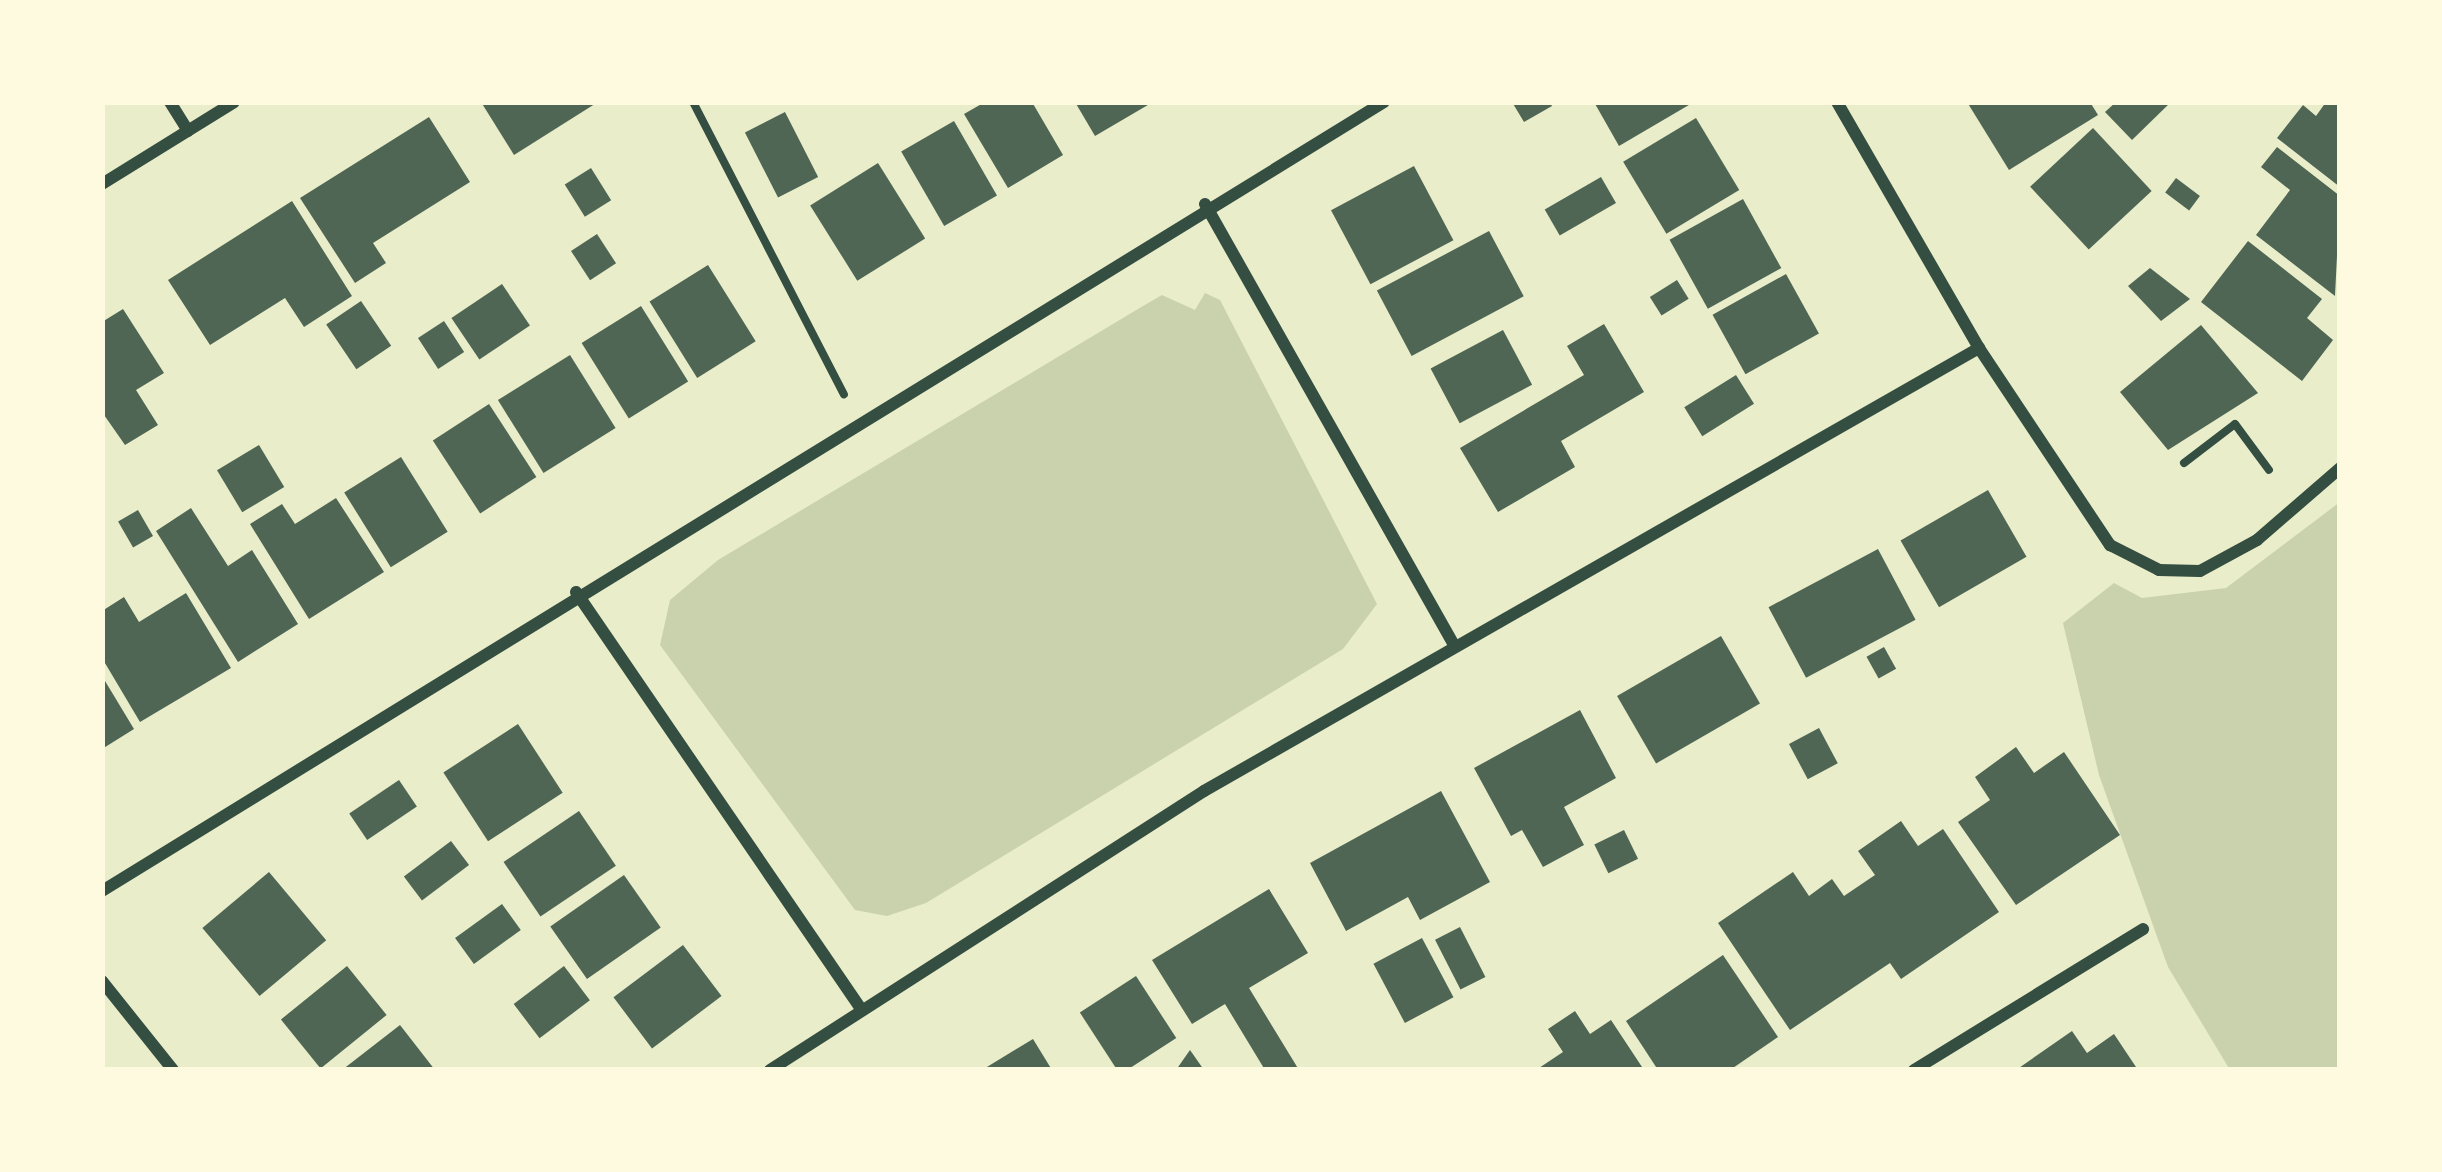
<!DOCTYPE html>
<style>
body{margin:0}
#map{position:relative;width:2442px;height:1172px;overflow:hidden;background:#e9edc9;font-family:Cabin,sans-serif}
div>[style]{position:absolute}
[style*='--x']{left:calc(var(--x)*1px);top:calc(var(--y)*1px);width:calc(var(--w)*1px);rotate:calc(var(--a)*1deg)}
.green>*{inset:0;background:#cad2ad}
.building>*{inset:0;background:#4f6655;transform-origin:0 0}
.path>*{height:8px;margin:-4px;padding:0 4px;transform-origin:4px;border-radius:4px;background:#344e41}
.minor>*{height:12px;margin:-6px;padding:0 6px;transform-origin:6px;border-radius:6px;background:#344e41}
span{translate:-50% -50%;white-space:nowrap;text-align:center;line-height:1.15;-webkit-text-stroke:10px #fefae0;paint-order:stroke}
.frame{position:absolute;inset:0;border:105px solid #fefae0;pointer-events:none}
</style>
<div id="map">
<div class="green">
<i style="clip-path:polygon(1205px 293px,1220px 300px,1377px 604px,1343px 649px,926px 903px,887px 916px,855px 910px,660px 645px,670px 600px,718px 560px,1143px 306px,1162px 295px,1195px 310px)"></i>
<i style="clip-path:polygon(2340px 502px,2340px 1070px,2230px 1070px,2168px 967px,2099px 775px,2063px 623px,2114px 583px,2142px 598px,2226px 588px)"></i>
</div>
<div class="building">
<i style="clip-path:polygon(481px 102px,598px 102px,514px 155px)"></i>
<i style="clip-path:polygon(985px 102px,1032px 102px,1063px 155px,1008px 188px,964px 114px)"></i>
<i style="clip-path:polygon(1075px 102px,1153px 102px,1095px 136px)"></i>
<i style="clip-path:polygon(1512px 102px,1550px 102px,1552px 106px,1524px 122px)"></i>
<i style="clip-path:polygon(1594px 102px,1694px 102px,1619px 146px)"></i>
<i style="clip-path:polygon(1967px 102px,2090px 102px,2098px 115px,2009px 170px)"></i>
<i style="clip-path:polygon(2116px 102px,2171px 102px,2132px 140px,2105px 112px)"></i>
<i style="clip-path:polygon(2326px 102px,2340px 102px,2340px 187px,2277px 138px,2303px 105px,2316px 116px)"></i>
<i style="left:785px;top:112px;width:73px;height:45px;rotate:63deg"></i>
<i style="clip-path:polygon(429px 117px,470px 182px,373px 243px,386px 263px,355px 283px,300px 198px)"></i>
<i style="left:1696px;top:118px;width:84px;height:85px;rotate:59deg"></i>
<i style="left:954px;top:121px;width:86px;height:61px;rotate:60deg"></i>
<i style="left:2093px;top:128px;width:86px;height:86px;rotate:47deg"></i>
<i style="clip-path:polygon(2277px 147px,2340px 196px,2335px 296px,2256px 235px,2290px 190px,2261px 167px)"></i>
<i style="left:878px;top:163px;width:89px;height:80px;rotate:58deg"></i>
<i style="left:1414px;top:166px;width:84px;height:94px;rotate:62deg"></i>
<i style="left:591px;top:168px;width:38px;height:31px;rotate:58deg"></i>
<i style="left:1601px;top:177px;width:30px;height:65px;rotate:60deg"></i>
<i style="left:2176px;top:178px;width:30px;height:18px;rotate:37deg"></i>
<i style="left:1743px;top:199px;width:79px;height:84px;rotate:61deg"></i>
<i style="clip-path:polygon(292px 201px,352px 296px,304px 327px,285px 298px,210px 345px,168px 280px)"></i>
<i style="left:1489px;top:231px;width:74px;height:127px;rotate:62deg"></i>
<i style="left:597px;top:234px;width:35px;height:31px;rotate:57deg"></i>
<i style="clip-path:polygon(2248px 241px,2322px 299px,2307px 318px,2333px 340px,2302px 381px,2201px 302px)"></i>
<i style="left:708px;top:265px;width:90px;height:69px;rotate:58deg"></i>
<i style="clip-path:polygon(2150px 268px,2190px 299px,2161px 321px,2128px 286px)"></i>
<i style="left:1786px;top:274px;width:68px;height:84px;rotate:61deg"></i>
<i style="left:1677px;top:280px;width:22px;height:32px;rotate:58deg"></i>
<i style="left:502px;top:284px;width:50px;height:61px;rotate:56deg"></i>
<i style="left:361px;top:301px;width:54px;height:42px;rotate:56deg"></i>
<i style="left:641px;top:306px;width:89px;height:70px;rotate:58deg"></i>
<i style="clip-path:polygon(123px 309px,164px 373px,136px 390px,158px 425px,125px 445px,102px 412px,102px 322px)"></i>
<i style="left:444px;top:321px;width:37px;height:31px;rotate:57deg"></i>
<i style="clip-path:polygon(1604px 324px,1644px 392px,1561px 441px,1575px 467px,1498px 512px,1460px 448px,1584px 375px,1567px 346px)"></i>
<i style="clip-path:polygon(2201px 325px,2258px 393px,2168px 450px,2120px 392px)"></i>
<i style="left:1503px;top:330px;width:62px;height:82px;rotate:62deg"></i>
<i style="left:570px;top:355px;width:86px;height:85px;rotate:58deg"></i>
<i style="left:1736px;top:375px;width:34px;height:61px;rotate:58deg"></i>
<i style="left:489px;top:404px;width:87px;height:67px;rotate:57deg"></i>
<i style="left:259px;top:445px;width:49px;height:49px;rotate:59deg"></i>
<i style="left:401px;top:457px;width:88px;height:67px;rotate:58deg"></i>
<i style="left:1988px;top:490px;width:77px;height:101px;rotate:60deg"></i>
<i style="clip-path:polygon(336px 498px,384px 572px,309px 619px,250px 524px,282px 504px,295px 524px)"></i>
<i style="clip-path:polygon(191px 508px,228px 566px,252px 550px,298px 624px,238px 662px,156px 531px)"></i>
<i style="left:138px;top:510px;width:30px;height:23px;rotate:60deg"></i>
<i style="left:1878px;top:549px;width:80px;height:124px;rotate:62deg"></i>
<i style="clip-path:polygon(186px 593px,231px 668px,140px 722px,102px 658px,102px 611px,124px 597px,139px 622px)"></i>
<i style="left:1721px;top:636px;width:78px;height:120px;rotate:60deg"></i>
<i style="left:1884px;top:647px;width:25px;height:20px;rotate:61deg"></i>
<i style="clip-path:polygon(102px 676px,134px 729px,102px 749px)"></i>
<i style="clip-path:polygon(1580px 710px,1616px 778px,1564px 807px,1584px 845px,1543px 867px,1522px 830px,1511px 836px,1474px 768px)"></i>
<i style="left:518px;top:724px;width:82px;height:89px;rotate:57deg"></i>
<i style="left:1819px;top:728px;width:40px;height:34px;rotate:62deg"></i>
<i style="clip-path:polygon(2016px 747px,2034px 773px,2064px 752px,2120px 835px,2016px 905px,1958px 822px,1990px 800px,1975px 777px)"></i>
<i style="left:399px;top:780px;width:32px;height:60px;rotate:56deg"></i>
<i style="clip-path:polygon(1441px 791px,1490px 882px,1420px 920px,1408px 897px,1346px 931px,1310px 863px)"></i>
<i style="left:579px;top:811px;width:66px;height:91px;rotate:56deg"></i>
<i style="clip-path:polygon(1901px 821px,1918px 846px,1943px 829px,1999px 912px,1901px 979px,1890px 963px,1790px 1030px,1718px 923px,1793px 872px,1809px 896px,1832px 879px,1844px 896px,1875px 875px,1858px 851px)"></i>
<i style="left:1624px;top:830px;width:32px;height:33px;rotate:64deg"></i>
<i style="left:451px;top:841px;width:30px;height:59px;rotate:53deg"></i>
<i style="left:269px;top:872px;width:89px;height:87px;rotate:50deg"></i>
<i style="left:624px;top:875px;width:64px;height:90px;rotate:55deg"></i>
<i style="clip-path:polygon(1269px 889px,1308px 953px,1249px 988px,1299px 1070px,1265px 1070px,1225px 1004px,1192px 1024px,1152px 960px)"></i>
<i style="left:502px;top:904px;width:32px;height:58px;rotate:54deg"></i>
<i style="left:1460px;top:927px;width:56px;height:28px;rotate:63deg"></i>
<i style="left:1422px;top:938px;width:67px;height:55px;rotate:62deg"></i>
<i style="left:683px;top:945px;width:64px;height:87px;rotate:53deg"></i>
<i style="clip-path:polygon(1723px 955px,1778px 1037px,1730px 1070px,1658px 1070px,1626px 1021px)"></i>
<i style="left:347px;top:966px;width:63px;height:85px;rotate:51deg"></i>
<i style="left:564px;top:966px;width:43px;height:63px;rotate:53deg"></i>
<i style="left:1136px;top:976px;width:74px;height:67px;rotate:57deg"></i>
<i style="clip-path:polygon(1575px 1011px,1590px 1034px,1611px 1020px,1644px 1070px,1536px 1070px,1563px 1052px,1548px 1029px)"></i>
<i style="clip-path:polygon(400px 1025px,435px 1070px,342px 1070px)"></i>
<i style="clip-path:polygon(2072px 1031px,2087px 1053px,2114px 1034px,2138px 1070px,2016px 1070px)"></i>
<i style="clip-path:polygon(1033px 1039px,1052px 1070px,982px 1070px)"></i>
<i style="clip-path:polygon(1190px 1050px,1204px 1070px,1176px 1070px)"></i>
</div>
<div class="path">
<i style="--x:693;--y:102;--w:329;--a:62.7"></i>
<i style="--x:2184;--y:463;--w:64;--a:-37.4"></i>
<i style="--x:2235;--y:424;--w:57;--a:53.5"></i>
</div>
<div class="minor">
<i style="--x:170;--y:102;--w:34;--a:58"></i>
<i style="--x:1837;--y:102;--w:284;--a:60"></i>
<i style="--x:1979;--y:348;--w:237;--a:56.4"></i>
<i style="--x:2110;--y:545;--w:55;--a:27"></i>
<i style="--x:2159;--y:570;--w:41;--a:1.4"></i>
<i style="--x:2200;--y:571;--w:65;--a:-28.5"></i>
<i style="--x:2257;--y:540;--w:110;--a:-40.9"></i>
<i style="--x:102;--y:184;--w:155;--a:-31.8"></i>
<i style="--x:1205;--y:204;--w:506;--a:60.55"></i>
<i style="--x:576;--y:592;--w:501;--a:55.64"></i>
<i style="--x:102;--y:891;--w:1505;--a:-31.61"></i>
<i style="--x:102;--y:981;--w:114;--a:51.4"></i>
<i style="--x:770;--y:1070;--w:516;--a:-32.74"></i>
<i style="--x:1204;--y:791;--w:893;--a:-29.75"></i>
<i style="--x:1914;--y:1070;--w:269;--a:-31.6"></i>
</div>
<div class="frame"></div>
</div>
